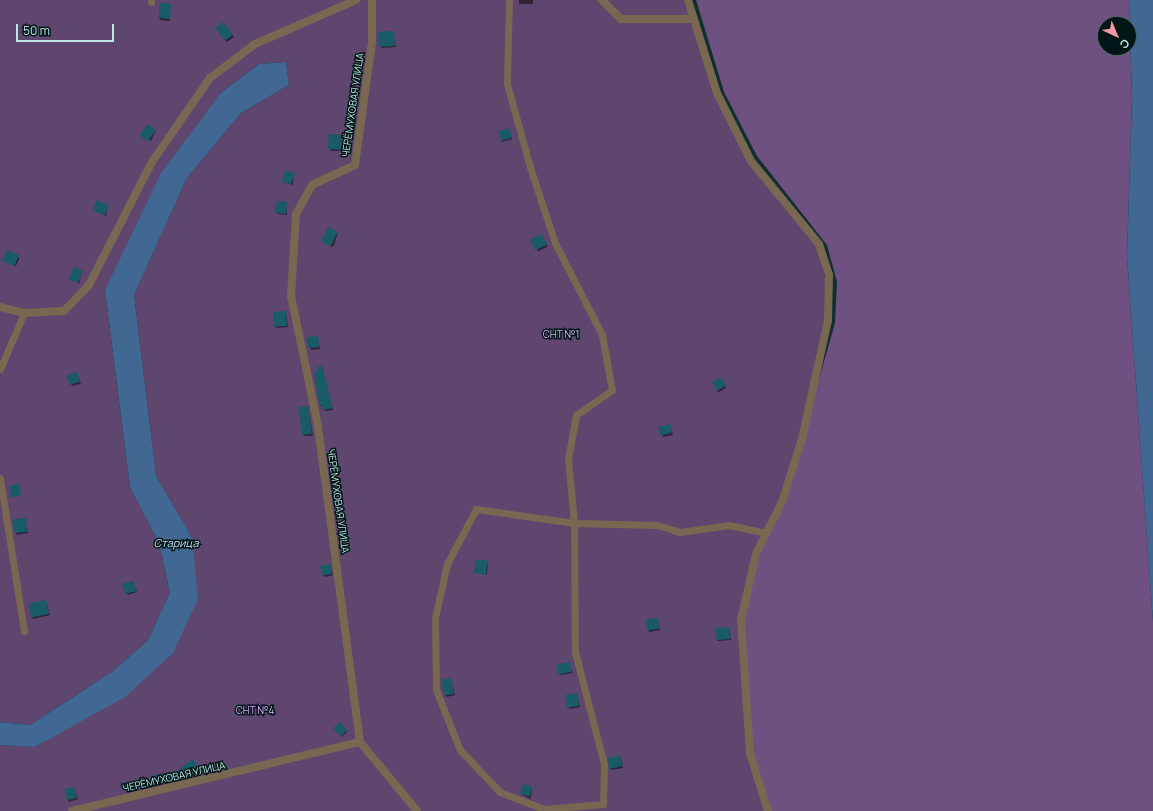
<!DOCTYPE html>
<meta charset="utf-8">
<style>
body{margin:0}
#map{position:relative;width:1153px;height:811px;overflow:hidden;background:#112f2d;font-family:Manrope,sans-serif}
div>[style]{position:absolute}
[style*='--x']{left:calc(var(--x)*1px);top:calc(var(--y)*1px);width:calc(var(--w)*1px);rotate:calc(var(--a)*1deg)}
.green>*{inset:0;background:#5f466e}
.forest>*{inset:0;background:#6e5081}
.water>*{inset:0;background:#406893}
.shadow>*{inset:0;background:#0007;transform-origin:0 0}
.building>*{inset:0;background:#195b66;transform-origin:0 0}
.lane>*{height:7px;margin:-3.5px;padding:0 3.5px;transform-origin:3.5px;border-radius:3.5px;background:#796751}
.street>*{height:8px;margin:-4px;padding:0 4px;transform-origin:4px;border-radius:4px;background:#796751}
span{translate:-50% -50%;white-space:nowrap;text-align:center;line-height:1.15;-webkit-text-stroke:3px #001616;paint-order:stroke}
.street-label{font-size:10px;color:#bce6e4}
.park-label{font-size:10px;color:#dcaffa}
.water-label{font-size:11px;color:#c5ddf8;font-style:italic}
.north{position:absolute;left:1097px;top:16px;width:40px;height:40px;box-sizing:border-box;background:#001616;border:1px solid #4b6968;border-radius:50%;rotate:136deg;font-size:11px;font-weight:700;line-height:16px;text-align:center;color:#bce6e4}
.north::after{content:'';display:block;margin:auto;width:14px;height:18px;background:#f49aa6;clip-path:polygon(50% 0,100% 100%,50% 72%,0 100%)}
.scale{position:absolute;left:16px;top:24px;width:98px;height:18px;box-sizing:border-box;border:2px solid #bce6e4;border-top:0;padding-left:5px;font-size:12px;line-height:14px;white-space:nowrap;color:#bce6e4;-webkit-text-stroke:3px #001616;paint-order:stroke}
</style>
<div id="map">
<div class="green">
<i style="clip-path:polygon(0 0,688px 0,714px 93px,751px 161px,819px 244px,826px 283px,825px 319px,768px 811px,0 811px,0 745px,36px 747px,173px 653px,192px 537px,156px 476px,134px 295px,187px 178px,241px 113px,289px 85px,286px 62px,259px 64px,221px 93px,105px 290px,130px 487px,159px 543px,170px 593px,148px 640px,112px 672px,30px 725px,0 722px)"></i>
</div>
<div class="forest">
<i style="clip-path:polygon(evenodd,696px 0,1129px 0,1132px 97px,1127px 256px,1153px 622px,1153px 811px,768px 811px,750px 753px,741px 620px,766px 533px,802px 439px,835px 323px,837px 282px,827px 245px,757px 156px,724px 92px,696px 0,1105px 24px,1129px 24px,1129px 48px,1105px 48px,1105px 24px)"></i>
</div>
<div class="water">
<i style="clip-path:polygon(1129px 0,1153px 0,1153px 622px,1127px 256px,1132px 97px)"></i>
<i style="clip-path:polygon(286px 62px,289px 85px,241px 113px,187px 178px,134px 295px,156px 476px,192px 537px,198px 599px,173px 653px,125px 697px,35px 747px,0 745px,0 722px,30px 725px,112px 672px,148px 640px,170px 593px,159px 543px,130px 487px,105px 290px,161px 173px,221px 93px,259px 64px)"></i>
</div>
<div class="shadow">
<i style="left:519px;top:0;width:14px;height:4px"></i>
<i style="clip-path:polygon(170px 5px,170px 21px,160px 20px,159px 18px)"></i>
<i style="clip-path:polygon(225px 25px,234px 37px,227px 42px,216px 28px)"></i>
<i style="clip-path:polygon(393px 32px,396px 47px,382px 48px,380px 46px)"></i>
<i style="clip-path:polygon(509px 129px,512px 139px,502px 142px,501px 140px)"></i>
<i style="clip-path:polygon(156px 130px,151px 141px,143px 136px)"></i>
<i style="clip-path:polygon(341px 136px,342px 151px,331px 151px,330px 149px)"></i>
<i style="clip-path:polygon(294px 174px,293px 185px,283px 182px)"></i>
<i style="clip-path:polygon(286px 203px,287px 215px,278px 214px,276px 213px)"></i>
<i style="clip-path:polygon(108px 205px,106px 216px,93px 210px)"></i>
<i style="clip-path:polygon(338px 233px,333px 247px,322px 241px)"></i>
<i style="left:542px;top:235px;width:13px;height:11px;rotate:63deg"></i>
<i style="left:7px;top:252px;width:14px;height:9px;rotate:25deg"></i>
<i style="clip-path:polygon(82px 271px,79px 284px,70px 278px)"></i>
<i style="clip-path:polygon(286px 312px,288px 327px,277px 328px,275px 326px)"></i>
<i style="clip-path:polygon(317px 337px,320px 349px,311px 350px,308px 338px)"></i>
<i style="clip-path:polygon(322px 367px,333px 410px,326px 411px,320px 405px)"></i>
<i style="clip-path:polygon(77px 373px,81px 384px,72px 386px,68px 376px)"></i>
<i style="clip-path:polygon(722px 380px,726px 388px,719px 392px,717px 391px)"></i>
<i style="clip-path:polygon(308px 407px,313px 436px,304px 436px,302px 434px)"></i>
<i style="clip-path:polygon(670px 425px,673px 435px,663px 437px,659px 427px)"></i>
<i style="clip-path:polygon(25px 519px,28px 533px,17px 535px,16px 533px)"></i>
<i style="clip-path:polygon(488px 562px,487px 575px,475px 572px)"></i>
<i style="clip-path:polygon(330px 565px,333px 575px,325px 577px,323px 575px)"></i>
<i style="clip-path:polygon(133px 582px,137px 592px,128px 595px,126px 593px)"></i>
<i style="clip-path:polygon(46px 601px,50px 615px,33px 619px,32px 617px)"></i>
<i style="clip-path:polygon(657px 619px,660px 630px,650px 632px,648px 630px)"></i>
<i style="clip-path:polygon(729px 628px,731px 640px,718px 641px,717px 640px)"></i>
<i style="clip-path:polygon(569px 663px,573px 673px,561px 675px,559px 674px)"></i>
<i style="clip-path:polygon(451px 679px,455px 695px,447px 697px,445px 695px)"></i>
<i style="clip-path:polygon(577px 694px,580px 707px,570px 709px,568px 707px)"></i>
<i style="clip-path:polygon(342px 724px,347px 732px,341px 737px,340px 735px)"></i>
<i style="clip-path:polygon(620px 756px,623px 768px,611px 770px,609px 759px)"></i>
<i style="clip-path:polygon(192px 761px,200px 771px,190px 779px,156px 785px,153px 776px,163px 774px,166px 781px)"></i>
<i style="clip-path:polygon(74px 788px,78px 799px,69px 802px,68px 800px)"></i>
<i style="clip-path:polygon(532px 788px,531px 799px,521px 794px)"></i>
</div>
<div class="building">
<i style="left:160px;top:3px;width:11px;height:15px;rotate:5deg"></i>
<i style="left:223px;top:22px;width:16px;height:10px;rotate:52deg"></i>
<i style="left:394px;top:31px;width:15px;height:16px;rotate:86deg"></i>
<i style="left:148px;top:124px;width:10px;height:14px;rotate:37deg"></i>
<i style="left:509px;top:128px;width:10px;height:11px;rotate:73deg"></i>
<i style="left:329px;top:134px;width:13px;height:15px;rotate:4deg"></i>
<i style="clip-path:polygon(285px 170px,295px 173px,291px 184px,282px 182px)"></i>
<i style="left:97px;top:200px;width:13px;height:11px;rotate:23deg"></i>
<i style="left:276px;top:201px;width:11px;height:12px;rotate:5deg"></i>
<i style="left:328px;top:227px;width:11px;height:16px;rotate:27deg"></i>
<i style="left:542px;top:234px;width:12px;height:13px;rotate:66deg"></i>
<i style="left:7px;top:250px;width:13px;height:12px;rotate:23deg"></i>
<i style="left:74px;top:267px;width:10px;height:13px;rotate:24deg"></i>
<i style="left:286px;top:311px;width:15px;height:13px;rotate:86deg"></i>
<i style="left:318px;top:336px;width:11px;height:11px;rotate:85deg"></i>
<i style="clip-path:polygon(322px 366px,333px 408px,323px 410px,322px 405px,319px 405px,314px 372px,317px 371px,317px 367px)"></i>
<i style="left:77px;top:372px;width:10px;height:11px;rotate:73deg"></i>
<i style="left:721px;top:377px;width:10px;height:10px;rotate:61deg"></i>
<i style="left:308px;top:406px;width:28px;height:10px;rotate:82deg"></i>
<i style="left:670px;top:424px;width:9px;height:12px;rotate:77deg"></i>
<i style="left:19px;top:484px;width:12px;height:10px;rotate:81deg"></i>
<i style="left:26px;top:518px;width:14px;height:13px;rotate:86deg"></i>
<i style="left:476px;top:559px;width:12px;height:14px;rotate:9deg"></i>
<i style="left:330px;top:564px;width:10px;height:10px;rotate:79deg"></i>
<i style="clip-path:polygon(133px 581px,137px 591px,125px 594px,122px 584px)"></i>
<i style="left:46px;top:600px;width:14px;height:18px;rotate:78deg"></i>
<i style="left:658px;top:618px;width:11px;height:12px;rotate:85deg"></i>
<i style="left:729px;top:627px;width:12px;height:14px;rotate:85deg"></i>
<i style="left:570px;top:662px;width:10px;height:14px;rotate:79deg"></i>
<i style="left:451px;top:678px;width:16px;height:10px;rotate:79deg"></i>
<i style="left:577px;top:693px;width:13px;height:12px;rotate:81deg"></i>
<i style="left:340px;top:722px;width:11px;height:9px;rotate:49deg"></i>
<i style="clip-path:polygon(620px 755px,622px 766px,609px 769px,608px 758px)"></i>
<i style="clip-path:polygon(192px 759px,200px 769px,188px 777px,155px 785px,152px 776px,163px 773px,165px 781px)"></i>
<i style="left:523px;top:784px;width:10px;height:10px;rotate:17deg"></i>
<i style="left:74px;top:787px;width:11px;height:10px;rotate:75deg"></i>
</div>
<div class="lane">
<i style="--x:509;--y:0;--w:84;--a:91.4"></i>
<i style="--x:507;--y:84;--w:86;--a:74.5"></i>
<i style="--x:530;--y:167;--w:80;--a:71.8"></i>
<i style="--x:555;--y:243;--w:103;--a:62.9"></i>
<i style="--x:602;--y:335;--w:56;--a:79.7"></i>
<i style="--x:612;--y:390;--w:44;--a:145.2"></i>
<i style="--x:576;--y:415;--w:45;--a:100.3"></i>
<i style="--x:568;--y:459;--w:64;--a:84.6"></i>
<i style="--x:574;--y:523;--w:129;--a:89.6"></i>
<i style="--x:575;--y:652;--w:116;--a:75.5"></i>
<i style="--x:604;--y:764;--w:40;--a:91.4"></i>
<i style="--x:603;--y:804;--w:59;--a:175.2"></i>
<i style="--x:544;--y:809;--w:47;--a:-158.9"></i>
<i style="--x:500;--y:792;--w:58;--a:-133.6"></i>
<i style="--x:460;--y:750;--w:65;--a:-111.8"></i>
<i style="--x:436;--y:690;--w:72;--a:-90.8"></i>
<i style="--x:435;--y:618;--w:55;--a:-77.5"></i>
<i style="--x:447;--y:564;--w:62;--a:-62.2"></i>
<i style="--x:476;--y:509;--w:99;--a:8.1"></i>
<i style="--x:574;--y:523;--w:84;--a:1.4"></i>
<i style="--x:658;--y:525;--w:23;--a:18"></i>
<i style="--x:680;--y:532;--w:49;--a:-8.1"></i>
<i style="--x:729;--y:525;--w:38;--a:12"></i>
<i style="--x:151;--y:2;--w:2;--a:-90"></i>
<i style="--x:0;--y:369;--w:61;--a:-66.8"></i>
<i style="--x:0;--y:478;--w:155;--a:81.1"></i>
</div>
<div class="street">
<i style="--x:602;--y:0;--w:27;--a:45"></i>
<i style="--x:621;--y:19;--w:72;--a:0"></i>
<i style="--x:688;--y:0;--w:97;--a:72.7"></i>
<i style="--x:717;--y:93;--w:76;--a:63.4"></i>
<i style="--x:751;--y:161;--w:107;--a:50.7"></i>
<i style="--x:819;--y:244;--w:33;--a:72"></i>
<i style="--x:829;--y:275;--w:45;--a:91.3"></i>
<i style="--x:828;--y:320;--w:122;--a:102.3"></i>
<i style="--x:802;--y:439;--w:66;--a:107.6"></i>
<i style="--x:782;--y:502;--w:58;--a:116.6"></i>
<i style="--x:756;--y:554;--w:68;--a:102.8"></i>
<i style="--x:741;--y:620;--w:133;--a:86.1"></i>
<i style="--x:750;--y:753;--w:61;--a:72.8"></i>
<i style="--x:0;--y:307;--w:25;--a:14"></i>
<i style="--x:24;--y:313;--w:40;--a:-2.9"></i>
<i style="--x:64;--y:311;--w:36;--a:-46"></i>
<i style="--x:89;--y:285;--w:138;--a:-62.9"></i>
<i style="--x:152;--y:162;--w:102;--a:-55.4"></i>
<i style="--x:210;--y:78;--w:56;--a:-37.1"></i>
<i style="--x:255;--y:44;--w:110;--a:-23.5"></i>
<i style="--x:360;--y:742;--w:89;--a:50.4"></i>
<i style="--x:72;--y:811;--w:296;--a:-13.5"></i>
<i style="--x:360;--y:742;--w:319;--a:-97.6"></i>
<i style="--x:318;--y:426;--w:133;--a:-101.7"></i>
<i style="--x:291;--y:296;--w:82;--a:-86.5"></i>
<i style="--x:296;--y:214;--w:33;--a:-61"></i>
<i style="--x:312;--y:185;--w:47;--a:-24.9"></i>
<i style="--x:355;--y:165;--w:123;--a:-82.1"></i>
<i style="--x:372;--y:43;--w:43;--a:-90"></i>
</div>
<div class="street-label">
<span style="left:353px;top:105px;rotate:-82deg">ЧЕРЁМУХОВАЯ УЛИЦА</span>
<span style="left:338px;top:501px;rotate:82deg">ЧЕРЁМУХОВАЯ УЛИЦА</span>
<span style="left:174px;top:777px;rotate:-13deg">ЧЕРЁМУХОВАЯ УЛИЦА</span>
</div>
<div class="park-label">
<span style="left:561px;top:335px">СНТ №1</span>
<span style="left:255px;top:711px">СНТ №4</span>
</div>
<div class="water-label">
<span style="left:176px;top:543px">Старица</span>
</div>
<div class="north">С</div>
<div class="scale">50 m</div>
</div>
